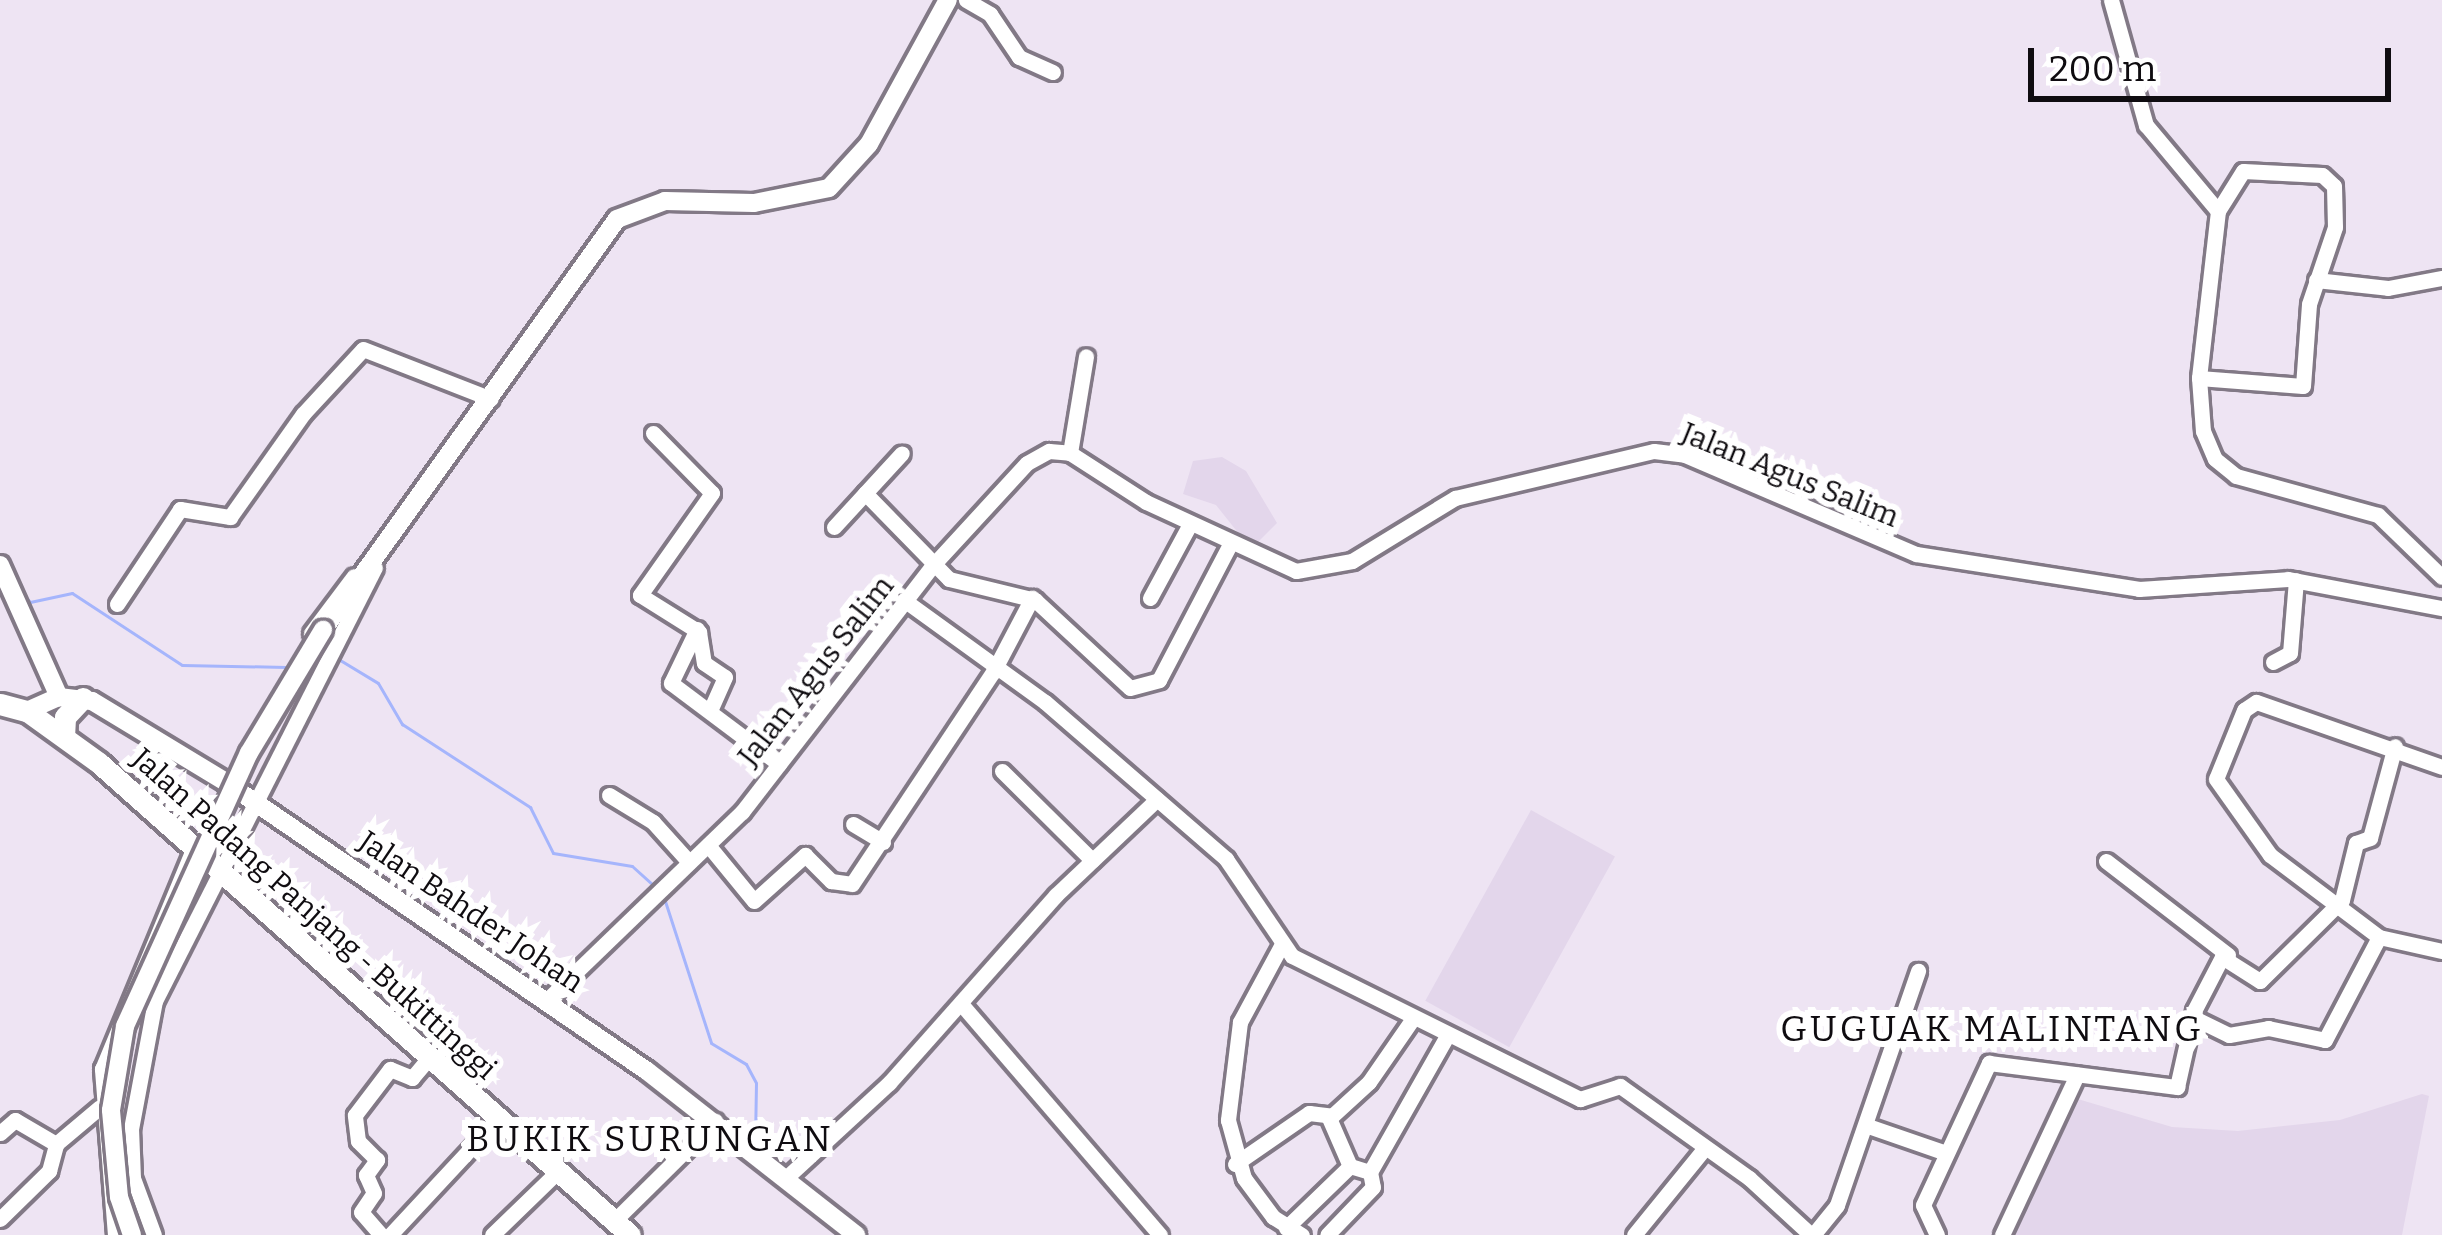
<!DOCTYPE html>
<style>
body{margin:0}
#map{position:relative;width:2442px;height:1235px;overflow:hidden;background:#eee4f3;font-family:Bitter,serif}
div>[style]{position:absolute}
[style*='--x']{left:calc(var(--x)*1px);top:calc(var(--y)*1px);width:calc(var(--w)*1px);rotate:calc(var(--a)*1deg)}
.built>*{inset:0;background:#e3d6eb;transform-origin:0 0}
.stream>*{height:3px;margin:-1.5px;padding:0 1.5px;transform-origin:1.5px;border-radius:1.5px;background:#a5b5fc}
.roads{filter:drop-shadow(3px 0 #827986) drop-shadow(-3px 0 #827986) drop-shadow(0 3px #827986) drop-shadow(0 -3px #827986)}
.minor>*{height:15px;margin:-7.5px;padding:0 7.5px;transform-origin:7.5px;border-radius:7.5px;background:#fff}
.major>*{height:18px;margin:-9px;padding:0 9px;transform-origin:9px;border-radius:9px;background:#fff}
.highway>*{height:21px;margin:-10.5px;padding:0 10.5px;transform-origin:10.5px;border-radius:10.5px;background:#fff}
.bridges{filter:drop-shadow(3px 0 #827986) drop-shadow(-3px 0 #827986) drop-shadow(0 3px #827986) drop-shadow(0 -3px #827986)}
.major-bridge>*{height:18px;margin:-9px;padding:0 9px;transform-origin:9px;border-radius:9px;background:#fff}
span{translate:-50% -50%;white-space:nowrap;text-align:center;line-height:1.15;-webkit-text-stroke:12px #fff;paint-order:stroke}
.street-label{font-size:30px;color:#0f0c10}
.quarter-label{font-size:36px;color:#0f0c10;letter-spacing:3px}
.scale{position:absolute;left:2028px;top:48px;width:363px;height:54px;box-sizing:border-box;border:6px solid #0f0c10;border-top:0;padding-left:15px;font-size:36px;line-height:42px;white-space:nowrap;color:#0f0c10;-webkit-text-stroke:9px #fff;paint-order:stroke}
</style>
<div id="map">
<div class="built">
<i style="clip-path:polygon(1222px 457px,1246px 471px,1277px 523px,1251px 549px,1216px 505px,1183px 494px,1193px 461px)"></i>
<i style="left:1531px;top:810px;width:96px;height:218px;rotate:29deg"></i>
<i style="clip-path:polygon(2422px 1094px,2429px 1096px,2402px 1235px,2005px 1235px,2071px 1097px,2172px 1127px,2238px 1131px,2340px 1120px)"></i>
</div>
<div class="stream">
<i style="--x:22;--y:593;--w:12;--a:48"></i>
<i style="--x:30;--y:602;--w:43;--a:-12.1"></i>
<i style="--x:72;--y:593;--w:131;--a:33.2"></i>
<i style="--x:182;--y:665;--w:104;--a:1.1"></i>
<i style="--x:335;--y:657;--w:50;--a:31.2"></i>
<i style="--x:378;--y:683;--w:48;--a:59.7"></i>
<i style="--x:402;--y:724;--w:153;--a:33"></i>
<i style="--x:530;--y:807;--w:51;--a:63.4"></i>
<i style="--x:553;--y:853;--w:80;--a:9.3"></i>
<i style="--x:632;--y:866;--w:30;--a:42"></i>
<i style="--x:664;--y:898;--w:152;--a:72"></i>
<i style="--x:711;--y:1043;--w:41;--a:31"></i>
<i style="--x:746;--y:1064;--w:21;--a:62"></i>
<i style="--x:756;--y:1083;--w:58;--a:91"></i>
</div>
<div class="roads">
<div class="minor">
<i style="--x:966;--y:0;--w:28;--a:30"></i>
<i style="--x:990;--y:14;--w:52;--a:56"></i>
<i style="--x:1019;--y:57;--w:37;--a:24"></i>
<i style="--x:2111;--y:0;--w:130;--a:74.4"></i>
<i style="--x:2146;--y:125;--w:112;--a:50.1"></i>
<i style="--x:2218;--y:211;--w:168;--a:96.5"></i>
<i style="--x:2199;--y:378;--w:53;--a:85.7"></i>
<i style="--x:2203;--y:431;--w:30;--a:67"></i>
<i style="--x:2215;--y:459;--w:27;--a:39"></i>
<i style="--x:2236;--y:476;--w:147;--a:15.4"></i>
<i style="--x:2378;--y:515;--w:89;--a:44.1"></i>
<i style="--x:2316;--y:280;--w:72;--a:6.3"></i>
<i style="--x:2388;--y:288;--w:55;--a:-10.5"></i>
<i style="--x:2199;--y:378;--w:104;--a:4.4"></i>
<i style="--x:2303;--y:386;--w:82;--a:-85.8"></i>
<i style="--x:2309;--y:304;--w:81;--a:-71.3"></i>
<i style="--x:2335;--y:227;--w:41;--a:-91.4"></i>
<i style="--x:2334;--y:186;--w:16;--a:-137"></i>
<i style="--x:2322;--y:175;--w:79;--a:-177.1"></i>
<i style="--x:2243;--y:171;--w:47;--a:122"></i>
<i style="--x:653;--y:433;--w:84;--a:45.5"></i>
<i style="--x:712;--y:493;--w:125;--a:125.2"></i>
<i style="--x:640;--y:595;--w:70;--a:32.1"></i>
<i style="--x:699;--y:632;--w:31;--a:81"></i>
<i style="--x:704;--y:663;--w:25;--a:34"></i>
<i style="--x:725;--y:677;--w:36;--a:114"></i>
<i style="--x:1070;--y:453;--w:98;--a:-80.6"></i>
<i style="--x:865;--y:493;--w:120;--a:45.7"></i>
<i style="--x:949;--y:579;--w:89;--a:13.7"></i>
<i style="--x:1035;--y:600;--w:129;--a:42.8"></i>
<i style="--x:1130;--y:688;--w:30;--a:-15"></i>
<i style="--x:1159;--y:680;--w:153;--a:-62.4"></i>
<i style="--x:834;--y:527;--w:100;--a:-47.4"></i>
<i style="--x:1150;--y:598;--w:84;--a:-61.6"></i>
<i style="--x:904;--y:600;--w:174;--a:35.9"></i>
<i style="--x:1045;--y:702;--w:240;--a:40.9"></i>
<i style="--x:1226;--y:859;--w:117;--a:55.8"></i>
<i style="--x:1292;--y:956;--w:322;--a:26.4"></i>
<i style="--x:1580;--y:1099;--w:42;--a:-18"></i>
<i style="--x:1620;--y:1086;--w:158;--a:35.5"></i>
<i style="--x:1749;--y:1178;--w:84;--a:42.6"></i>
<i style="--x:117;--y:604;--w:114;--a:-56.4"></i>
<i style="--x:180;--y:509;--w:51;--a:9.1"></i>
<i style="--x:230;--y:517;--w:126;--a:-54.7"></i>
<i style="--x:303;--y:414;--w:88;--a:-47.3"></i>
<i style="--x:363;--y:349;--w:137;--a:21.3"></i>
<i style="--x:697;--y:629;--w:60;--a:115.7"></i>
<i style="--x:671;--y:683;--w:135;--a:36.9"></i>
<i style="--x:311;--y:633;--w:71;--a:-53"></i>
<i style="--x:2273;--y:662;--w:19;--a:-28"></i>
<i style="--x:2290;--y:653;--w:73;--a:-85.3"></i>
<i style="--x:2442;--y:767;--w:197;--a:-160.7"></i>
<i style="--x:2256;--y:702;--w:14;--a:146"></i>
<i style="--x:2244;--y:710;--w:74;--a:112.1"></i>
<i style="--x:2216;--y:779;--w:93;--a:54.6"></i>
<i style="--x:2270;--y:855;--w:136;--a:37"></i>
<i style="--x:2379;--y:937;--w:65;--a:12.5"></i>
<i style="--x:1002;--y:771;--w:127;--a:44.7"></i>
<i style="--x:609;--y:795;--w:52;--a:31.5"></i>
<i style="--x:653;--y:822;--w:54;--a:48"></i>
<i style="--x:853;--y:824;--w:35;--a:31"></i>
<i style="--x:708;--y:845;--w:72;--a:50.6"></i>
<i style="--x:754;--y:901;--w:69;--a:-42"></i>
<i style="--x:805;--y:855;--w:37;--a:45"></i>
<i style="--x:831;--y:881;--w:21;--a:8"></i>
<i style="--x:852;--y:884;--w:255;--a:-56.4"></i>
<i style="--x:993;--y:672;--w:84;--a:-62.2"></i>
<i style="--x:2106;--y:861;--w:154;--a:37.6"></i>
<i style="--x:1282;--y:944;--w:89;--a:118.3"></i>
<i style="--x:1240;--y:1022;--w:99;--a:97"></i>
<i style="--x:1228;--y:1120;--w:60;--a:74.6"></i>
<i style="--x:1244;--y:1178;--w:49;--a:53.4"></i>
<i style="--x:1273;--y:1217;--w:34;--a:32"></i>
<i style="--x:547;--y:1000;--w:271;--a:-44"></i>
<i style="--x:742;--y:812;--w:314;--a:-52.3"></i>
<i style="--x:934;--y:564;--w:137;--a:-47.4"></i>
<i style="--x:1027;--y:463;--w:25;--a:-29"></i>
<i style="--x:1049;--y:451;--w:21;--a:5"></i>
<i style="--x:1070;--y:453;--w:90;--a:32.8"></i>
<i style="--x:1146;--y:502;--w:165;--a:24.7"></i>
<i style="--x:1296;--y:571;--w:57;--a:-10.1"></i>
<i style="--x:1352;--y:561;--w:121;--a:-31.5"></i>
<i style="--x:1455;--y:498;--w:204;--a:-13.3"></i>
<i style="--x:1654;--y:451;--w:31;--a:7"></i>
<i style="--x:1685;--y:455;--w:251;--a:23.2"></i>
<i style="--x:1916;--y:554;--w:226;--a:8.9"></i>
<i style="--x:2139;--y:589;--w:149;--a:-3.8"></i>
<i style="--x:2288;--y:579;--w:157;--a:10.7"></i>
<i style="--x:963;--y:1006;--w:302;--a:49.3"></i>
<i style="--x:2192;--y:1017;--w:41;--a:25.9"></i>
<i style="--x:2229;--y:1035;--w:40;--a:-10"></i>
<i style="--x:2268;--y:1028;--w:58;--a:11.9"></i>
<i style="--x:2325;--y:1040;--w:116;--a:-62.3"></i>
<i style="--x:1329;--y:1118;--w:52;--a:66.4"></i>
<i style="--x:1868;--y:1126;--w:83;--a:19.1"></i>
<i style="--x:0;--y:1133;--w:20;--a:-41"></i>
<i style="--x:15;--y:1120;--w:48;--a:30.3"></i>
<i style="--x:56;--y:1144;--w:57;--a:-40.1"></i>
<i style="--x:1235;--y:1164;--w:90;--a:-34.6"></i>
<i style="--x:1309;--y:1113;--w:23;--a:7"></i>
<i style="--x:1332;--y:1116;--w:50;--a:-42.6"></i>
<i style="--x:1369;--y:1082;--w:75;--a:-55.3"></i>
<i style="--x:1370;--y:1172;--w:156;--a:-60.5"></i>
<i style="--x:787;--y:1177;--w:139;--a:-42.7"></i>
<i style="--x:889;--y:1083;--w:251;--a:-48.4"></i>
<i style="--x:1056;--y:895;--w:139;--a:-43.5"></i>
<i style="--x:0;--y:1219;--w:69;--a:-44.4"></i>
<i style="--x:49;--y:1171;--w:28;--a:-75"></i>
<i style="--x:615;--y:1220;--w:141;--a:-44.7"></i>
<i style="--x:1286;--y:1228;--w:89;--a:-44.1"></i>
<i style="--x:1350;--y:1166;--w:21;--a:17"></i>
<i style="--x:1370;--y:1172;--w:15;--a:79"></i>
<i style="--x:1373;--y:1187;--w:66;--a:133.8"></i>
<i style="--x:115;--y:1235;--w:167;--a:-94.5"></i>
<i style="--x:102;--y:1069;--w:238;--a:-67.5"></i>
<i style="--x:154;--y:1235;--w:61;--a:-110.2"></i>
<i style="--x:133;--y:1178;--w:49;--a:-92.3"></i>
<i style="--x:131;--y:1129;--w:130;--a:-79.4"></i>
<i style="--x:155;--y:1001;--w:486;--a:-63.1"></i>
<i style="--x:381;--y:1235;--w:30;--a:-131"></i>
<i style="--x:361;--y:1212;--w:23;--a:-56"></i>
<i style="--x:374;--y:1193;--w:20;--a:-114"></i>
<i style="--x:366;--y:1175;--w:19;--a:-54"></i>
<i style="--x:377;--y:1160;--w:27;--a:-135"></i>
<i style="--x:358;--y:1141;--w:26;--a:-97"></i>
<i style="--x:355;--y:1115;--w:58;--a:-52.7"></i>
<i style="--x:390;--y:1069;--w:24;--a:22"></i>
<i style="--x:412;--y:1078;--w:26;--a:-50"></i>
<i style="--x:390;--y:1235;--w:160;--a:-47"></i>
<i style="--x:492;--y:1235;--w:93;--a:-44.1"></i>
<i style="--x:1634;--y:1235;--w:109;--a:-50.9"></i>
<i style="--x:1813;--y:1235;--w:38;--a:-51"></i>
<i style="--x:1837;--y:1205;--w:248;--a:-70.9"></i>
<i style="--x:1937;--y:1235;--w:33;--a:-115"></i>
<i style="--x:1923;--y:1205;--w:157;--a:-65.1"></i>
<i style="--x:1989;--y:1063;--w:190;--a:7.3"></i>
<i style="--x:2177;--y:1087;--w:78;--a:-77.4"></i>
<i style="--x:2194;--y:1011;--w:61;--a:-62.6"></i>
<i style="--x:2222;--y:957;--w:45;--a:32.3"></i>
<i style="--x:2260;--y:981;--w:115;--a:-44.6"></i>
<i style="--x:2342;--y:900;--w:59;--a:-76.2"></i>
<i style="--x:2356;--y:843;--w:15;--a:-20"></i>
<i style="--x:2370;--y:838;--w:95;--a:-74.8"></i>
<i style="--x:2002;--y:1235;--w:177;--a:-64.9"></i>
</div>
<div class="major">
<i style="--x:0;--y:565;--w:145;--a:65.9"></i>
<i style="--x:323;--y:630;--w:505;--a:-54.42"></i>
<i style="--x:617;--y:219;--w:51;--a:-20.6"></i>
<i style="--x:665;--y:201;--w:89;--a:1.3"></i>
<i style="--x:754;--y:203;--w:76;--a:-11.3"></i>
<i style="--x:829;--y:188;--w:59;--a:-47.7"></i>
<i style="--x:869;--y:144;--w:164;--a:-61.3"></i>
<i style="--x:27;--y:711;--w:35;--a:-24"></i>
<i style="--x:59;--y:697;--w:33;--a:7"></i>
<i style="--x:92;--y:701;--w:154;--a:31.2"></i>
<i style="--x:224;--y:781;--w:513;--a:34.43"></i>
<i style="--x:647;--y:1071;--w:266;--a:38.1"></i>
</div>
<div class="highway">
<i style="--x:0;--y:704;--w:28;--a:15"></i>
<i style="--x:27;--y:711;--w:89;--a:35.8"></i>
<i style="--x:99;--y:763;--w:710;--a:41.63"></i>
<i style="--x:64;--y:737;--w:20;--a:-87"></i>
<i style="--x:65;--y:717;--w:26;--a:-47"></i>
</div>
</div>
<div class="bridges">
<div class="major-bridge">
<i style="--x:132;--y:1235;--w:40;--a:-108.9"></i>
<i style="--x:119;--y:1197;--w:87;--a:-95.3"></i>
<i style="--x:111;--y:1110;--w:85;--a:-80.5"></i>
<i style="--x:125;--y:1026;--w:300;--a:-65.6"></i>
<i style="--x:249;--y:753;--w:144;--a:-59"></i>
</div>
</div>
<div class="street-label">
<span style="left:1790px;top:475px;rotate:22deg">Jalan Agus Salim</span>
<span style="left:816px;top:671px;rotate:-52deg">Jalan Agus Salim</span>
<span style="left:471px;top:912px;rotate:34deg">Jalan Bahder Johan</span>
<span style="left:314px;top:914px;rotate:42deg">Jalan Padang Panjang - Bukittinggi</span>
</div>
<div class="quarter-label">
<span style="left:1992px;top:1030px">GUGUAK MALINTANG</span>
<span style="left:650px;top:1140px">BUKIK SURUNGAN</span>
</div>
<div class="scale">200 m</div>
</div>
